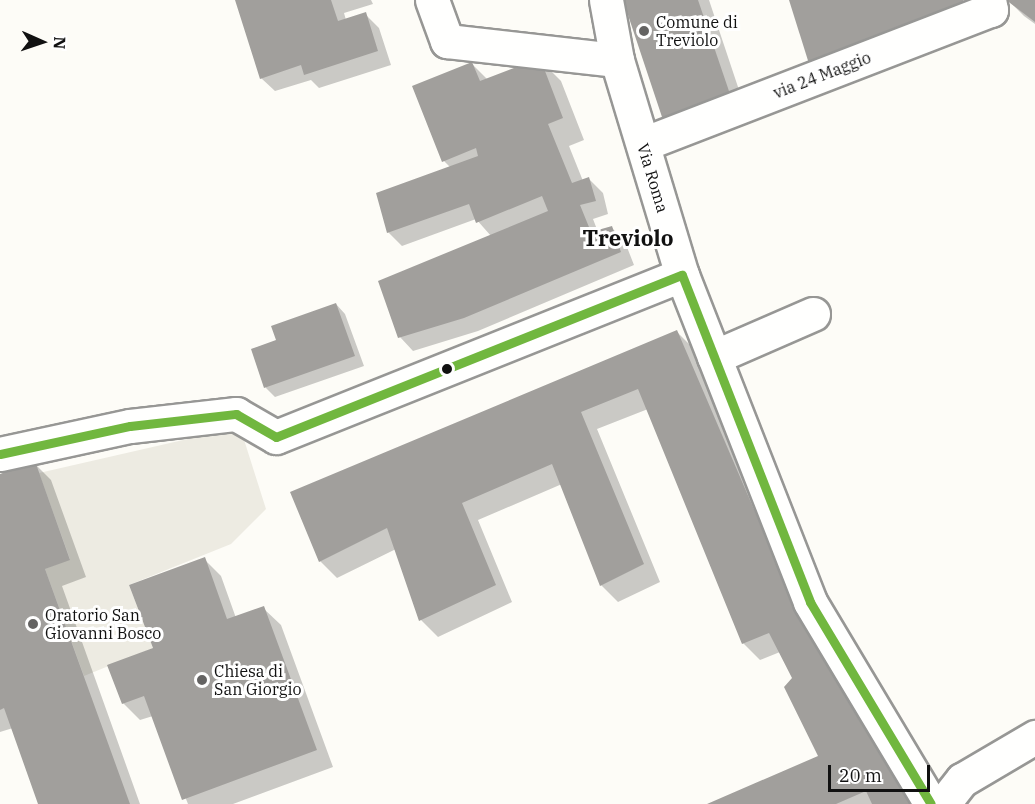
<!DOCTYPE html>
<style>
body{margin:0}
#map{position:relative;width:1035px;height:804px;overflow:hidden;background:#fdfcf7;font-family:"IBM Plex Serif",serif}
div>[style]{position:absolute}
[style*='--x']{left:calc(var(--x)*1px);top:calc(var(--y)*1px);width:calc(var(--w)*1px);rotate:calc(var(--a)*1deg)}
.plaza>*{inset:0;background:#edebe2}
.shadow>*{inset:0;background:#0003}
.building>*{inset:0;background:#a19f9c}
.roads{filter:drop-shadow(2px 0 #979795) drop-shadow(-2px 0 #979795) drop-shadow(0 2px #979795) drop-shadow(0 -2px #979795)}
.minor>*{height:33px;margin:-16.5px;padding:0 16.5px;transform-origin:16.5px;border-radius:16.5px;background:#fffffe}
.bus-1>*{height:9px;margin:-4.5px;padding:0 4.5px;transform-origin:4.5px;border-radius:4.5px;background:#71b73f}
.dots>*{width:16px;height:16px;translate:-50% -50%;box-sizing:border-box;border:3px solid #fff;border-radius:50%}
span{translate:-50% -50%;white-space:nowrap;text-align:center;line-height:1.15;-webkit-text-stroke:6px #fff;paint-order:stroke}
.poi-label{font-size:16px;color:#111}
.left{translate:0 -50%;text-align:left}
.street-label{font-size:16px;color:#111}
.district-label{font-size:22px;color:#111;font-weight:700}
.north{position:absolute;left:12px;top:12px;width:60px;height:60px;-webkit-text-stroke:4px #fff;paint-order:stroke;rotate:93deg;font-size:16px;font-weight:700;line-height:24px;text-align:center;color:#111}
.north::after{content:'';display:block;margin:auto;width:21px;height:27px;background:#111;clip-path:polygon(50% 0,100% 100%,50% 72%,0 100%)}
.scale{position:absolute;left:828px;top:765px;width:102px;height:27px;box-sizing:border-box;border:3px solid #111;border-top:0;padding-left:8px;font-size:18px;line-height:21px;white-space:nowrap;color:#111;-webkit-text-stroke:4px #fff;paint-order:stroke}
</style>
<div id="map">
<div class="plaza">
<i style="clip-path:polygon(240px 427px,266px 509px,231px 544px,129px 585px,153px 648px,84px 676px,45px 569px,70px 559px,39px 473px)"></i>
</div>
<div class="shadow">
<i style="clip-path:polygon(237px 0,371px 0,373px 4px,344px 13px,346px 20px,365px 14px,379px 28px,391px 65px,319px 88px,311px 80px,275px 91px,261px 78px)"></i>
<i style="clip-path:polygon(625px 0,709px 0,747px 114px)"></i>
<i style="clip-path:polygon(791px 0,983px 0,985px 32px,833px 88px)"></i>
<i style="clip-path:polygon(1008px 0,1035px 0,1035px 24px,1024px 16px)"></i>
<i style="clip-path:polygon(539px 59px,561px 81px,584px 140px,569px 146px,583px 181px,589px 179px,603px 193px,608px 214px,593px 219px,598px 232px,612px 228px,625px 242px,634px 265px,478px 331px,413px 351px,400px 337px,491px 236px,476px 219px,402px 246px,388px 232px,450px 167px,444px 161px,472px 64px,488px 80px)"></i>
<i style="clip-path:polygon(336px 304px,345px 314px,364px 366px,275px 397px,266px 388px,252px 349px,277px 341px)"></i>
<i style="clip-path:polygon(676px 331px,693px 348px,924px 804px,711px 804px,820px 757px,794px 679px,780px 652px,760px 660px,743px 643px,648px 409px,597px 429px,660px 582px,618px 602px,601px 585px,562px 484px,478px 520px,512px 602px,438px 637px,421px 620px,396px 549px,337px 578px,320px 561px)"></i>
<i style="clip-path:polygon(34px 463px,51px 480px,86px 577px,62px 586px,140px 804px,40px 804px,13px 728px,0 732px,0 475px)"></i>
<i style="clip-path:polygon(204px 559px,221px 576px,236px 618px,263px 608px,281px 625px,333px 767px,233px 804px,188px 804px,153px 716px,140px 720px,123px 703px)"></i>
</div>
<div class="building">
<i style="clip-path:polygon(235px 0,331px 0,338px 21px,366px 12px,378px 51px,304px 75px,301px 65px,260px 79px)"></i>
<i style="clip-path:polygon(623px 0,698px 0,731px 97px,663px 120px)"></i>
<i style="clip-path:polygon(789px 0,963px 0,964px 10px,810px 67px)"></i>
<i style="clip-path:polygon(1006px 0,1035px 0,1035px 22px)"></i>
<i style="clip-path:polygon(540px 58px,563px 118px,548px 124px,572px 183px,589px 177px,596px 201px,580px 205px,591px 232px,612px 226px,621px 252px,464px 318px,398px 338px,378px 281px,548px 211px,542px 196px,476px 223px,469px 204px,387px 233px,376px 193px,478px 156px,476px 148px,442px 162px,412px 86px,472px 62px,480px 81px)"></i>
<i style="clip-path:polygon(336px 303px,355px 356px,264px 388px,251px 349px,276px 340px,271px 326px)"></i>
<i style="clip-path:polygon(677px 330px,801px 619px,916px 804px,872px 804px,866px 791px,836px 804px,707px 804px,818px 756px,784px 687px,792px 678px,769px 633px,742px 644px,638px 389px,581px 412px,644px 564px,600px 586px,552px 464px,462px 503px,496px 585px,419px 621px,387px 528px,319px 562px,290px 492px)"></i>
<i style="clip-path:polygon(35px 461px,70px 560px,45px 569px,130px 804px,38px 804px,4px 708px,0 710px,0 474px)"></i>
<i style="clip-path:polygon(205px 557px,227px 619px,264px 606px,317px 750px,182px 800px,144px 696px,122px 704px,107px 665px,153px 648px,129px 585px)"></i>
</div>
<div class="roads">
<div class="minor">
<i style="--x:432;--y:0;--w:44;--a:69.9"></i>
<i style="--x:447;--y:41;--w:171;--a:6.4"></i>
<i style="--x:606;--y:0;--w:61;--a:79.6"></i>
<i style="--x:617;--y:60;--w:225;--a:73.2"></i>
<i style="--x:682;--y:275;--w:351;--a:68.6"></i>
<i style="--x:810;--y:602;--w:235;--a:59.1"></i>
<i style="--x:643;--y:144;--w:373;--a:-21.1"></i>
<i style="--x:991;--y:10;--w:10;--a:-101"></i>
<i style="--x:714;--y:357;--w:108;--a:-23.5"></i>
<i style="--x:0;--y:454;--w:133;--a:-12.2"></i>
<i style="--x:130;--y:426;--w:107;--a:-6.5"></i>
<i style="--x:236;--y:414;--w:46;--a:29.9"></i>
<i style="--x:276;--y:437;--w:437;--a:-21.8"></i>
<i style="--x:943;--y:804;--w:31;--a:-52"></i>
<i style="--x:962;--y:780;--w:85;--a:-30.5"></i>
</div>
</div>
<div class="bus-1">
<i style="--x:0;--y:454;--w:133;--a:-12.2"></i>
<i style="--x:130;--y:426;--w:107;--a:-6.5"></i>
<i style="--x:236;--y:414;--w:46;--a:29.9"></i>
<i style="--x:276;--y:437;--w:437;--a:-21.8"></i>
<i style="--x:682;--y:275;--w:351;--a:68.6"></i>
<i style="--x:810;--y:602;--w:235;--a:59.1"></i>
</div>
<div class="dots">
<i style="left:644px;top:31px;background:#646362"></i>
<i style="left:447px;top:369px;background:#111"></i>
<i style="left:33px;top:624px;background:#646362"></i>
<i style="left:202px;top:680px;background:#646362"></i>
</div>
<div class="poi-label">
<span class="left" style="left:656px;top:31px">Comune di<br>Treviolo</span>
<span class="left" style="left:45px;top:624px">Oratorio San<br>Giovanni Bosco</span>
<span class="left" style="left:214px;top:680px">Chiesa di<br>San Giorgio</span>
</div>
<div class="street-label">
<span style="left:822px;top:75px;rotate:-21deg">via 24 Maggio</span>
<span style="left:653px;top:178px;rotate:73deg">Via Roma</span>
</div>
<div class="district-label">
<span style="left:628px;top:238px">Treviolo</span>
</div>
<div class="north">N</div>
<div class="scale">20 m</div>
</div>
